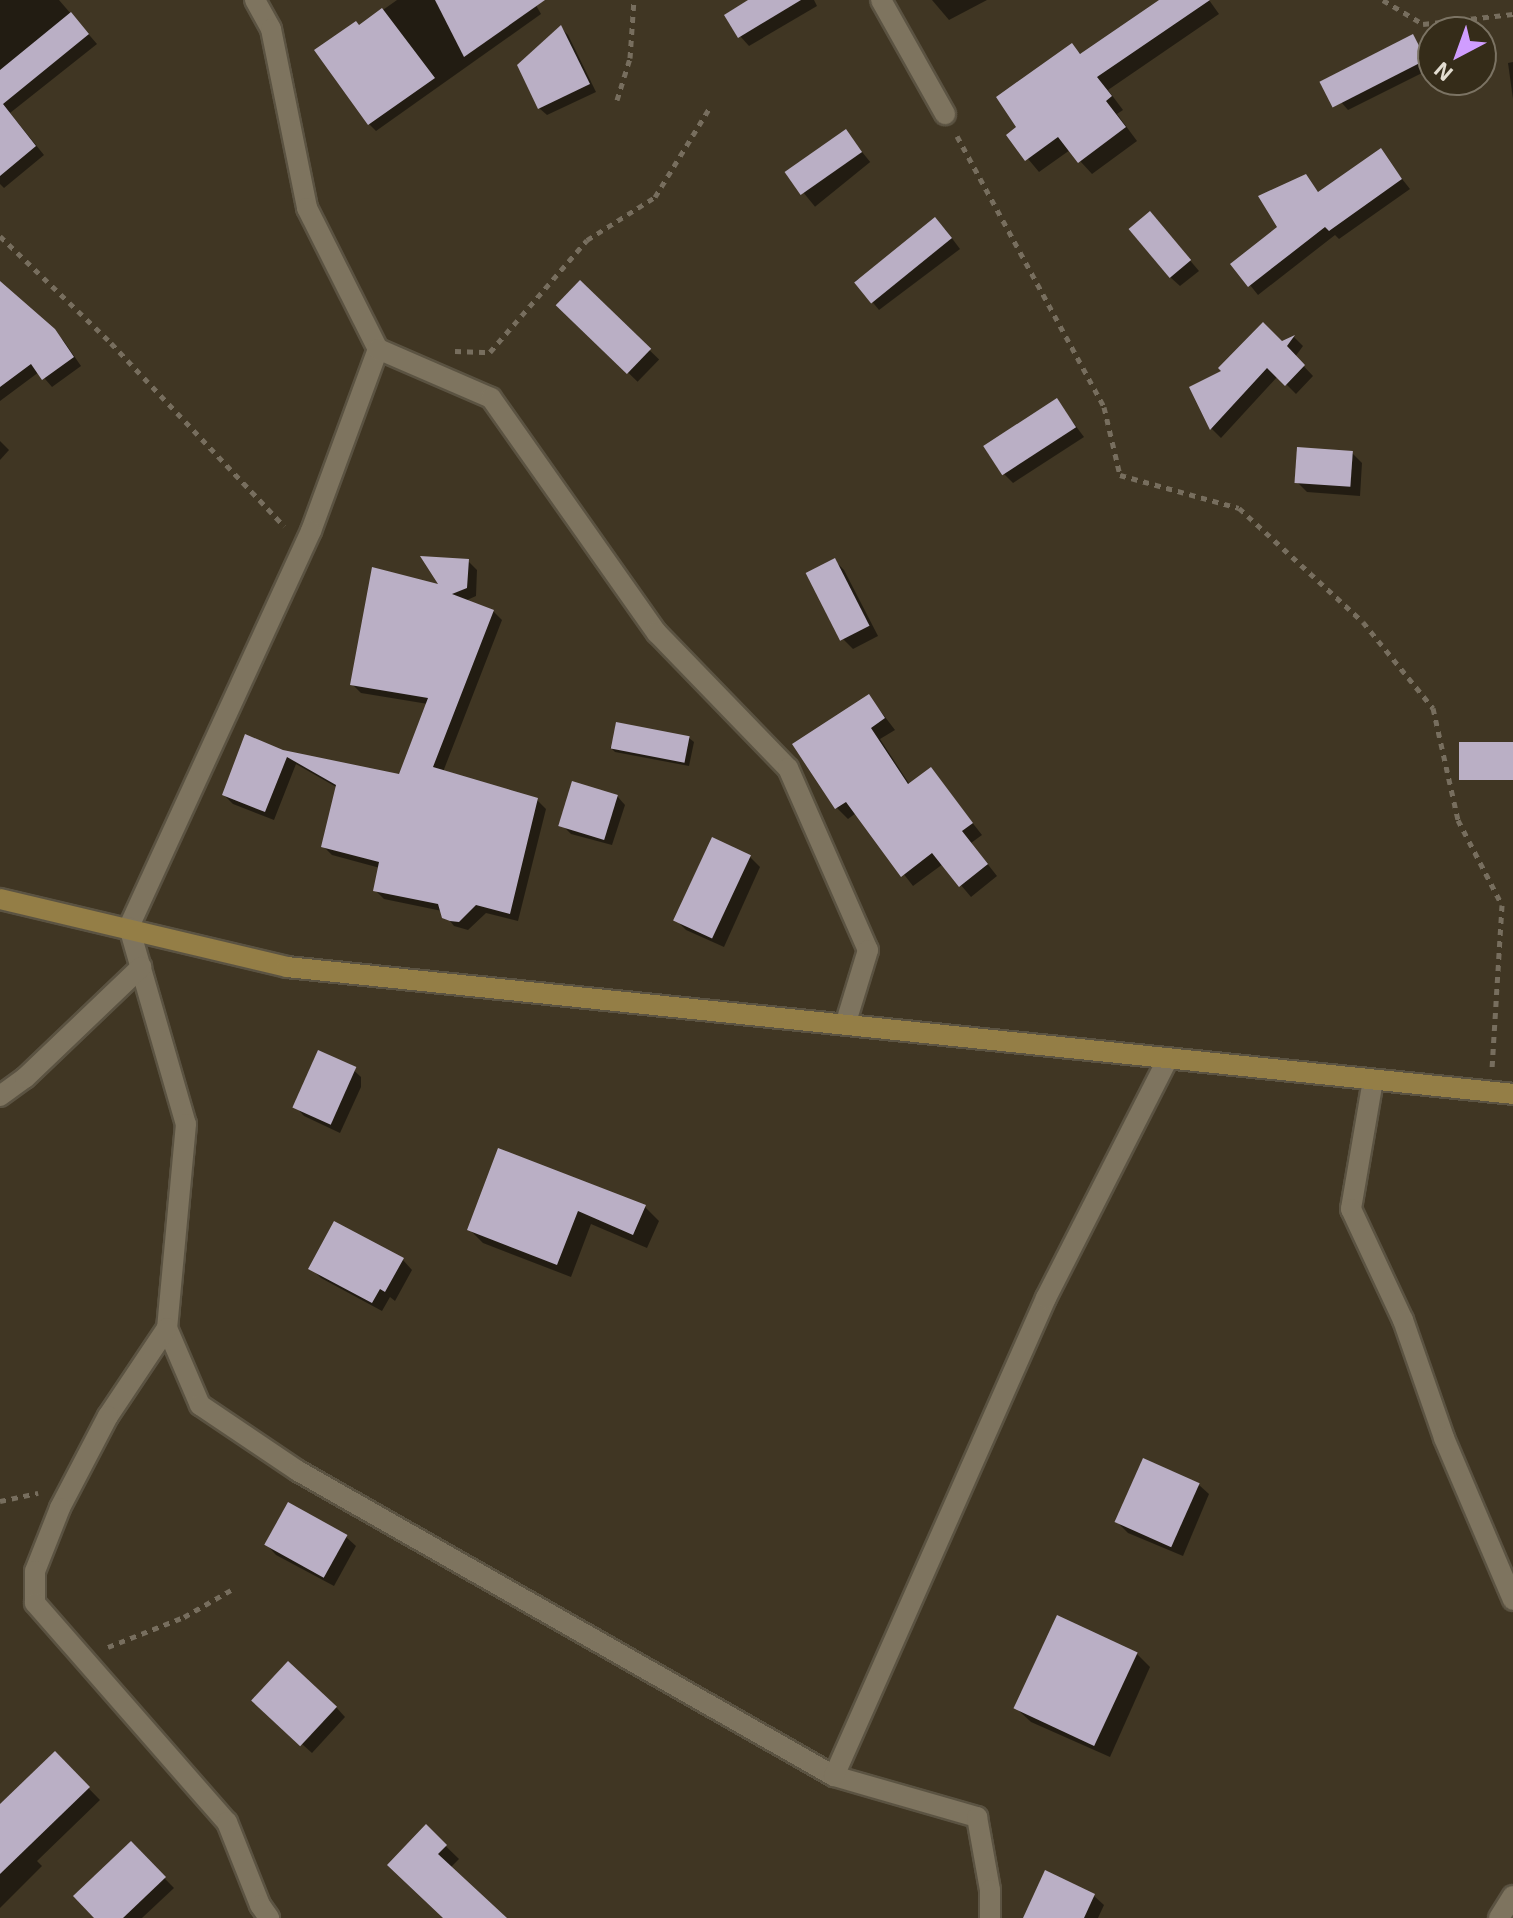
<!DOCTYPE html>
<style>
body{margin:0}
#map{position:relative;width:1513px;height:1918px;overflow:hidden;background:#403623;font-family:"Exo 2",sans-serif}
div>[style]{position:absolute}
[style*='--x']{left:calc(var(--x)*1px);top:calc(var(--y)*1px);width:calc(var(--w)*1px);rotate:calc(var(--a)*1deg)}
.shadow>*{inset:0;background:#0007;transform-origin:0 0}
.building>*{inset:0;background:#baafc5;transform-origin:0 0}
.path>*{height:5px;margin-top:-2.5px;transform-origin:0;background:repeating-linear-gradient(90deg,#776e5e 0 6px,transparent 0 12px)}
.roads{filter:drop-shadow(2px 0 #5b5342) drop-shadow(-2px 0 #5b5342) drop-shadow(0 2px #5b5342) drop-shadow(0 -2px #5b5342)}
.street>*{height:20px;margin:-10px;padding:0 10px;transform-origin:10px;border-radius:10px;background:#7e745f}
.secondary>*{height:20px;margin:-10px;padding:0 10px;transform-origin:10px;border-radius:10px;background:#947e46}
span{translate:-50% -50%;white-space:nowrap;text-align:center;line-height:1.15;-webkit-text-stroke:8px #352c19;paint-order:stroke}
.north{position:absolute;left:1417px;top:16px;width:80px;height:80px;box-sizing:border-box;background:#352c19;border:2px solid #7b7363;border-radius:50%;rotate:221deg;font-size:22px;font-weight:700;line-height:32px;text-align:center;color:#e3ddd1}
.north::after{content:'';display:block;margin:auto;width:28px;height:36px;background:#d09dff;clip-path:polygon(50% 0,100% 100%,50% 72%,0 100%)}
</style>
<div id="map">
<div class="shadow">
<i style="clip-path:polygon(0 0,59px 0,97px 44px,10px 113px,44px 155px,4px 188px,0 184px)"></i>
<i style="clip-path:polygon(397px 0,533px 0,541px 14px,376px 131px,369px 124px,359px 27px)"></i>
<i style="clip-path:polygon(752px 0,814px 0,817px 6px,749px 46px,740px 36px)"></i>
<i style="clip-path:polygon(932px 0,987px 0,949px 20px)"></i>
<i style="clip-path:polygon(1163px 0,1209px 0,1219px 14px,1108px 90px,1123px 110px,1117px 114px,1137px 141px,1092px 174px,1070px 150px,1039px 172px,1008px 135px,1019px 127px,1072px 46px,1082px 55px)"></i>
<i style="clip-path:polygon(561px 28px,568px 35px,596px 92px,547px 115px,539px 108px)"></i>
<i style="clip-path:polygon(1412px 37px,1432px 68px,1348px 110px,1341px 102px)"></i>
<i style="clip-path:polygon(1513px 62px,1513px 99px,1508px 63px)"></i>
<i style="left:845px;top:131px;width:40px;height:71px;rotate:51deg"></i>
<i style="clip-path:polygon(1380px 151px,1410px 189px,1339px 239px,1335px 235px,1258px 295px,1233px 264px,1280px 228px,1305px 177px,1320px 194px)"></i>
<i style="clip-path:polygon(1159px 224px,1199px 271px,1180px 286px,1170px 277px)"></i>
<i style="clip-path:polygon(945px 229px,960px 249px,879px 310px,855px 281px)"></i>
<i style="clip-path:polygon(0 283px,63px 340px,81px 366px,52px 387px,39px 372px,0 401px)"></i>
<i style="left:580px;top:283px;width:110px;height:31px;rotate:44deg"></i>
<i style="clip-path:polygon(1294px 337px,1303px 346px,1295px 357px,1313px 376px,1296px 394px,1278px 376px,1221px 438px,1212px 429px,1191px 388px)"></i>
<i style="clip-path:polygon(1057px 401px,1084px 437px,1013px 483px,1003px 473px)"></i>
<i style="clip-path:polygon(0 441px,9px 450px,0 460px)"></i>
<i style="clip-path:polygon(1352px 453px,1362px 463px,1360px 496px,1307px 492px,1297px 482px)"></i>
<i style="clip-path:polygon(834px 560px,844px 570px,878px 636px,853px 649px,843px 639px)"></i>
<i style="clip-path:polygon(468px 561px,477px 570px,476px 596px,465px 601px,493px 611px,502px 620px,443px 772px,537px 800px,546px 809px,518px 921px,486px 913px,468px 930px,454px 926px,442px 911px,384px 899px,375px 890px,380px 868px,332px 855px,323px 846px,338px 788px,296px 764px,274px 820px,233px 804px,224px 795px,283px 752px,400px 776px,428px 704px,361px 693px,352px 684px)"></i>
<i style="clip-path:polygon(869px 696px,895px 730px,880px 739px,910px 785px,931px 770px,982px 835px,971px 843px,997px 876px,971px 897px,943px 864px,913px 886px,856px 813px,848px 819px,837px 808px,795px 745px)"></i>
<i style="clip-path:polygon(689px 738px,694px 742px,689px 766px,615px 752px,610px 747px)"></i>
<i style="clip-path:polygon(617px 796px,625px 805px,612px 845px,571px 834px,562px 825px)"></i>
<i style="clip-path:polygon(750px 857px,760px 867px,724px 947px,686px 930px,676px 920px)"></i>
<i style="clip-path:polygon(350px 1067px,361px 1077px,361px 1087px,340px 1133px,304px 1116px,295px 1106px)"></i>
<i style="clip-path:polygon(499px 1151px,645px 1207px,659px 1221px,647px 1248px,591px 1224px,571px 1277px,483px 1243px,469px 1229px)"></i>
<i style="clip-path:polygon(403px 1260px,412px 1270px,395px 1301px,390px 1297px,382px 1311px,321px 1278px,311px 1268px)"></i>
<i style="clip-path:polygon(1199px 1485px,1209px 1494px,1183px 1556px,1128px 1533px,1118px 1523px)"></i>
<i style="clip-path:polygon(346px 1537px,356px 1546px,334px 1586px,276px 1555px,267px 1545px)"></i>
<i style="clip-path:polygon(1137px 1654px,1150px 1667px,1110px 1757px,1031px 1722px,1018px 1710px)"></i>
<i style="clip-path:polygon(336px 1707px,345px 1717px,312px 1753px,264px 1710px)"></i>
<i style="clip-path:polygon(55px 1754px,100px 1800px,37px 1861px,42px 1866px,0 1908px,0 1806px)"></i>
<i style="clip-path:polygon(426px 1827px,459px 1859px,450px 1868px,504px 1918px,445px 1918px)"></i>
<i style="clip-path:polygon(131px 1844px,174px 1888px,142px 1918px,97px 1918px)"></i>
<i style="clip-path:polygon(1094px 1896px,1104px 1905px,1098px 1918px,1025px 1918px)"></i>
</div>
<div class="building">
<i style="clip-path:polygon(435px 0,545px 0,464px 57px)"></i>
<i style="clip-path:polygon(748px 0,801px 0,738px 38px,724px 15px)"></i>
<i style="clip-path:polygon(1159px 0,1210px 0,1097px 77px,1112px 96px,1106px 101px,1126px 127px,1078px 163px,1058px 137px,1025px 161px,1006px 135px,1016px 127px,996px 97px,1072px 43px,1080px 54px)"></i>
<i style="clip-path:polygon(382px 8px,435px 78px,368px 125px,314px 50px,356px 21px,359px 25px)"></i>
<i style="clip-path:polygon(71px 12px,89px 34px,3px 104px,36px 146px,0 176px,0 70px)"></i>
<i style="clip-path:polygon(561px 25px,590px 84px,538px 109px,517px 65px)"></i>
<i style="left:1413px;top:34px;width:29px;height:105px;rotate:63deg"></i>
<i style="left:846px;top:129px;width:28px;height:75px;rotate:55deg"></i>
<i style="clip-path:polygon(1381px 148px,1402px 179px,1329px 231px,1325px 227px,1248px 287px,1230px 264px,1277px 227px,1258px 196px,1306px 174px,1318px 192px)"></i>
<i style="left:1150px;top:211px;width:64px;height:28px;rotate:50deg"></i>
<i style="left:935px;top:217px;width:27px;height:104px;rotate:51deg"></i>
<i style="left:580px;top:280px;width:99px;height:35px;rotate:44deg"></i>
<i style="clip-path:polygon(0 281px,55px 329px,74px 357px,42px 380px,31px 364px,0 387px)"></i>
<i style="clip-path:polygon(1263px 322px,1282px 341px,1295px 335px,1287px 346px,1305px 365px,1285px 386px,1267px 368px,1210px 430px,1189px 387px,1221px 371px,1218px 368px)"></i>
<i style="left:1057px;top:398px;width:35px;height:88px;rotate:57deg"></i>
<i style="left:1297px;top:447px;width:56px;height:36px;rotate:4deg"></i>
<i style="clip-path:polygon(420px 556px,469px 559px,467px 588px,452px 594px,494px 610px,433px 767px,538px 798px,510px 914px,476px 905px,459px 922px,450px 921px,442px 918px,438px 904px,373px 891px,379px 862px,321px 847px,336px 785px,287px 757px,265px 812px,222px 795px,245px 734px,283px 750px,399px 774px,428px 698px,350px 685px,372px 567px,438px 584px)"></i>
<i style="left:835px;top:558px;width:76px;height:33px;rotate:63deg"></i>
<i style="clip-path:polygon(869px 694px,885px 718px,871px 728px,908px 784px,931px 767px,973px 823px,962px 831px,988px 864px,959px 887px,932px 853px,901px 877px,846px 802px,835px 809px,792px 744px)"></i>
<i style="left:616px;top:722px;width:75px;height:27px;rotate:11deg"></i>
<i style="left:1459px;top:742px;width:54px;height:38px"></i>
<i style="left:572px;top:781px;width:48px;height:47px;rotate:17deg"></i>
<i style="left:712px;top:837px;width:43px;height:92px;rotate:25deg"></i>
<i style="left:318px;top:1050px;width:42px;height:63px;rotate:24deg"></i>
<i style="clip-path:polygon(498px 1148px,646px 1205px,633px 1235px,578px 1211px,557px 1265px,467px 1230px)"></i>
<i style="clip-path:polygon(334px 1221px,404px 1258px,385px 1292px,380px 1289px,372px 1303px,308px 1269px)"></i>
<i style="left:1143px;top:1458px;width:62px;height:70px;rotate:24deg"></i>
<i style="left:288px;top:1502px;width:68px;height:49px;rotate:29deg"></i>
<i style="left:1057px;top:1615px;width:89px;height:103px;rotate:25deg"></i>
<i style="left:288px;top:1661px;width:67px;height:54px;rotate:43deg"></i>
<i style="clip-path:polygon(55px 1751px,90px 1787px,0 1874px,0 1804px)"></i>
<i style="clip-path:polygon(426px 1824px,447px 1845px,438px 1854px,507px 1918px,443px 1918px,387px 1865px)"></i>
<i style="clip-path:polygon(131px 1841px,166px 1877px,123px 1918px,94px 1918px,73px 1896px)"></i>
<i style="clip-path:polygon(1045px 1870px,1095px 1894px,1084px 1918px,1023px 1918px)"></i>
</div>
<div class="path">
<i style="--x:1383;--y:0;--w:47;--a:31"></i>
<i style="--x:1423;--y:24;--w:91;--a:-6.3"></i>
<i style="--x:617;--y:100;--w:44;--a:-72.8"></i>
<i style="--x:630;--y:58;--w:58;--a:-86.1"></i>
<i style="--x:957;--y:136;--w:308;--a:61.5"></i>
<i style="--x:1104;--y:407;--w:70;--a:76.8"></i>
<i style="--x:1120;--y:475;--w:123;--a:15.5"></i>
<i style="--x:1239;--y:508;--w:168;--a:42.6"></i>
<i style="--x:1363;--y:622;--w:111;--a:50.9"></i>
<i style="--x:1433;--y:708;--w:115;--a:77.4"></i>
<i style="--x:1458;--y:820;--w:96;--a:62.6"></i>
<i style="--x:1502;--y:905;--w:162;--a:93.5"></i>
<i style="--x:0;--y:236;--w:154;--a:43.9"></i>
<i style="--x:111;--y:343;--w:252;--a:46.6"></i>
<i style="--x:455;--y:351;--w:35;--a:2"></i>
<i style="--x:490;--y:352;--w:148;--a:-49.1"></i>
<i style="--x:587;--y:240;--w:80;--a:-32.3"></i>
<i style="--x:655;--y:197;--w:103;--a:-58.5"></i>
<i style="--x:0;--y:1501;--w:39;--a:-12"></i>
<i style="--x:108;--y:1647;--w:82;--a:-21.5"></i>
<i style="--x:184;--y:1617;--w:54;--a:-29.9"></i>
</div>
<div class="roads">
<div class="street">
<i style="--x:255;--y:0;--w:33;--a:61"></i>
<i style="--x:271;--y:29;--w:183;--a:78.6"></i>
<i style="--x:307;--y:208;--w:158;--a:63.3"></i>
<i style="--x:378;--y:349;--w:194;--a:110.2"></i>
<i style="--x:311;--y:531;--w:436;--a:114.7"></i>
<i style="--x:129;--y:927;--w:205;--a:73.9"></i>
<i style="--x:186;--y:1124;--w:205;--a:95.3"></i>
<i style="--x:167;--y:1328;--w:84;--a:66.8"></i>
<i style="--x:200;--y:1405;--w:118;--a:34"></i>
<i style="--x:298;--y:1471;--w:617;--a:29.64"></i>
<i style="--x:834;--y:1776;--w:149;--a:16"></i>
<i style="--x:977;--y:1817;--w:74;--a:79.9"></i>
<i style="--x:990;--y:1890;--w:28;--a:90"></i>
<i style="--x:881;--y:0;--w:131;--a:60.7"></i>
<i style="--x:378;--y:349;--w:123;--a:23.4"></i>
<i style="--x:491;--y:398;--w:288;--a:54.8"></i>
<i style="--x:657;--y:633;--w:188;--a:45.9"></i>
<i style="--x:788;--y:768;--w:199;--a:66.3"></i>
<i style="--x:868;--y:950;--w:78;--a:107"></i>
<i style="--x:1373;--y:1080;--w:131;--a:99.7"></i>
<i style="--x:1351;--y:1209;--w:123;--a:64.9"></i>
<i style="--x:1403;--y:1320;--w:125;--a:70.8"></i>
<i style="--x:1444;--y:1438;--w:176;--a:66.9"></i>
<i style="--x:0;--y:1096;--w:31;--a:-36"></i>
<i style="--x:25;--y:1078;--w:161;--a:-43.7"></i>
<i style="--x:167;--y:1328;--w:106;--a:123.8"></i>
<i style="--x:108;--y:1416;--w:104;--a:117.6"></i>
<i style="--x:60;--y:1508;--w:68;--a:111.6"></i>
<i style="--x:35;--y:1571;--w:32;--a:90"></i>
<i style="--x:35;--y:1603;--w:291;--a:48.8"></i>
<i style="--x:227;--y:1822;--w:89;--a:68.3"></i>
<i style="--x:260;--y:1905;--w:16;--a:55"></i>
<i style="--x:834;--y:1776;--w:523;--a:-66.08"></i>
<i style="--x:1046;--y:1298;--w:268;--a:-63"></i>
<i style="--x:1499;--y:1918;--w:26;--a:-58"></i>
</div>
<div class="secondary">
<i style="--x:0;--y:899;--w:295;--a:13.3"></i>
<i style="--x:287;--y:967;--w:1233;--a:5.91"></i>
</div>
</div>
<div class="north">N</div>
</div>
